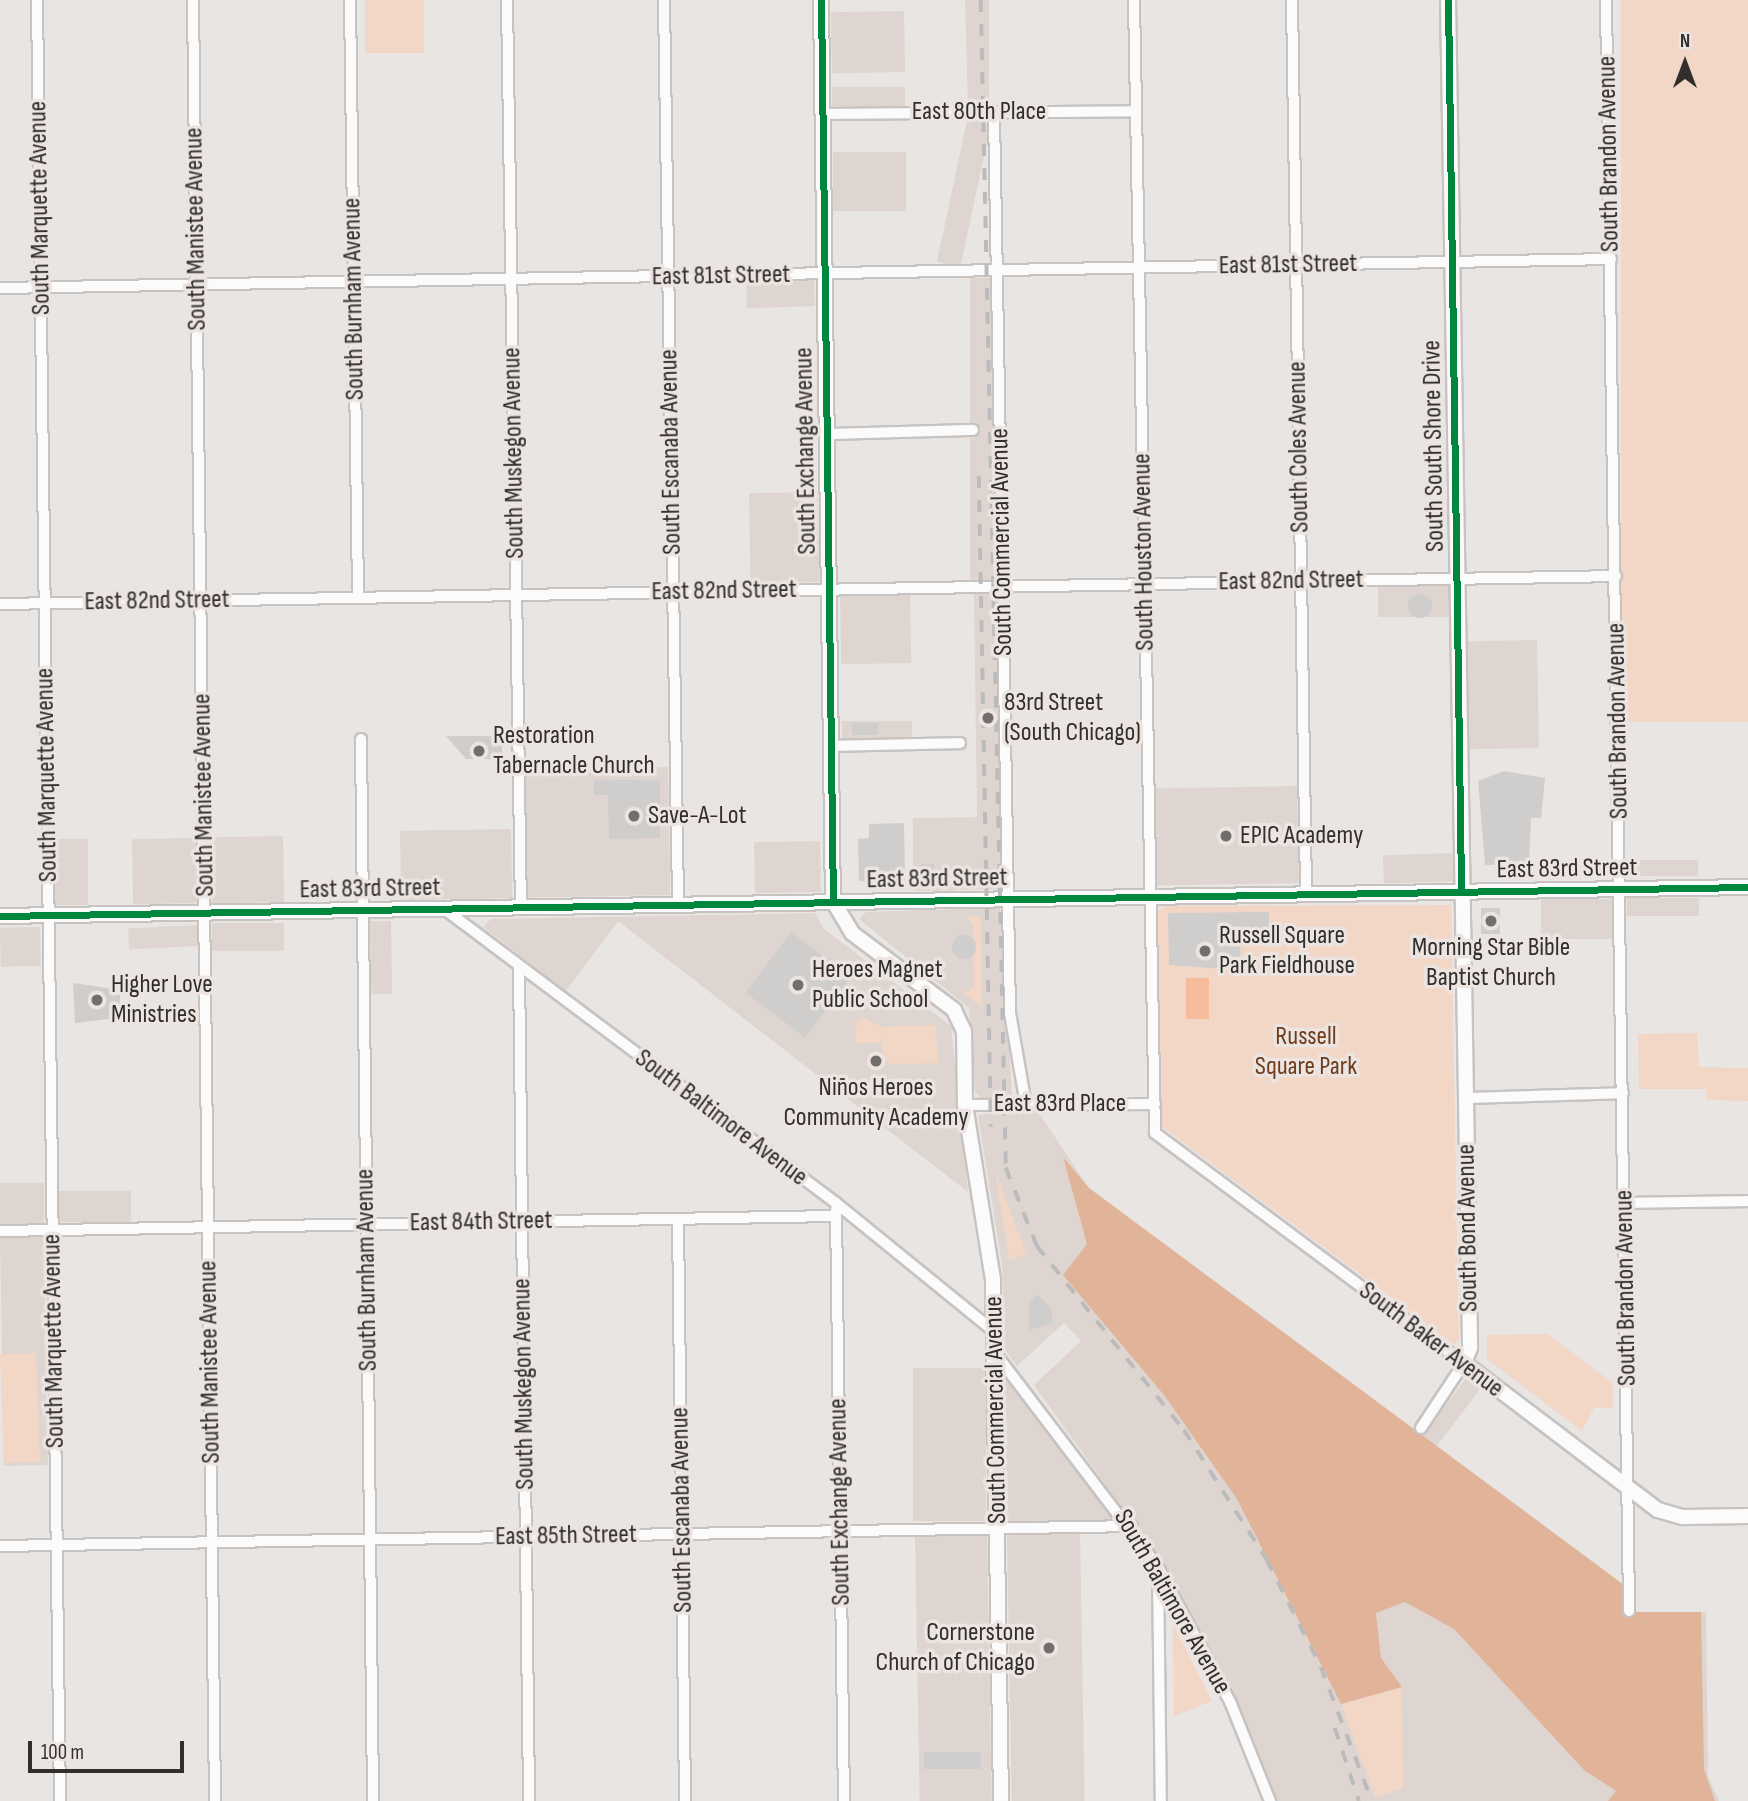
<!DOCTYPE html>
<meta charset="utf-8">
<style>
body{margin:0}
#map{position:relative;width:1748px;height:1801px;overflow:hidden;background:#e8e5e3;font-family:"Sofia Sans Condensed",sans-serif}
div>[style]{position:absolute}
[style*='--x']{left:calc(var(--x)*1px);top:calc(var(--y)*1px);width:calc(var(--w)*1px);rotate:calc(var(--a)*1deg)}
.built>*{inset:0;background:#ded5d0;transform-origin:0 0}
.green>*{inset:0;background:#f2d6c6;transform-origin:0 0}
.forest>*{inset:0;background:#e1b499}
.water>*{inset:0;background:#f7bc9b;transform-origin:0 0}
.building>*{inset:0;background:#d0cecc;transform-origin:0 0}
.round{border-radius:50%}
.roads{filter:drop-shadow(2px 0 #c6c3c1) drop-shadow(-2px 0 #c6c3c1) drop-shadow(0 2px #c6c3c1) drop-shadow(0 -2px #c6c3c1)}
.street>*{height:10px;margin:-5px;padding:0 5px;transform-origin:5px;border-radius:5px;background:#fcfbfb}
.secondary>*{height:14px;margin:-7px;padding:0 7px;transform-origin:7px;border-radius:7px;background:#fcfbfb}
.rail>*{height:3.5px;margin-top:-1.75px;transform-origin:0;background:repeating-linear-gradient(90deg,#bcbbbb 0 12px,transparent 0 24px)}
.cycleway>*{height:7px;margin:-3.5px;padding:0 3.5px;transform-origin:3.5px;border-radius:3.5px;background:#00873e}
.dots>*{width:19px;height:19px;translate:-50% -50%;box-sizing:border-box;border:4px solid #ebe4e0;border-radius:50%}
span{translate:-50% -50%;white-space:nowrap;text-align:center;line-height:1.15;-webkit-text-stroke:7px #ebe4e0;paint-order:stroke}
.street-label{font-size:26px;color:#312e2c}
.poi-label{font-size:26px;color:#312e2c}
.left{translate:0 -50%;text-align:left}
.right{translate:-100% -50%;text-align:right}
.park-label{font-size:26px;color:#703b1a}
.north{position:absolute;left:1650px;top:28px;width:70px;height:70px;-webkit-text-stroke:5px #ebe4e0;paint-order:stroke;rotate:0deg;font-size:19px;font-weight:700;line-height:28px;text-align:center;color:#312e2c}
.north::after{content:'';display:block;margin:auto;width:24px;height:32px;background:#312e2c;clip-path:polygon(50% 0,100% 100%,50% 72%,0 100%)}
.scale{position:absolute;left:28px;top:1741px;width:156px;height:32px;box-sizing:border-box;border:4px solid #312e2c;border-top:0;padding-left:9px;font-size:21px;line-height:24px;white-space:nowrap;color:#312e2c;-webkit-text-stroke:5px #ebe4e0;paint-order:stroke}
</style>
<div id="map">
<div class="built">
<i style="clip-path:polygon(965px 0,989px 0,989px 108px,968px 106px)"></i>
<i style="left:904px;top:11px;width:61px;height:73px;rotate:89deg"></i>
<i style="left:905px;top:87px;width:19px;height:73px;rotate:90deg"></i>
<i style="left:968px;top:116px;width:24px;height:149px;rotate:12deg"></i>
<i style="left:906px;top:152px;width:59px;height:73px;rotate:90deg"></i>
<i style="left:970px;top:278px;width:24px;height:302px"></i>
<i style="left:814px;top:280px;width:26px;height:68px;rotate:88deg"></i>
<i style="left:818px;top:492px;width:90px;height:69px;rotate:89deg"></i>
<i style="left:1378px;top:584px;width:72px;height:33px"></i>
<i style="clip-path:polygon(974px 592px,999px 592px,1003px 889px,913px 891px,913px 818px,977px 817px)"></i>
<i style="left:910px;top:593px;width:70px;height:70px;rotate:89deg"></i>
<i style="left:1537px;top:640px;width:108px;height:70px;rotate:89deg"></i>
<i style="left:912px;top:721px;width:23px;height:70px;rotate:90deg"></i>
<i style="left:668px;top:767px;width:128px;height:145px;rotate:89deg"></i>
<i style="left:1297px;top:786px;width:97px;height:144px;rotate:89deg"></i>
<i style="left:511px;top:829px;width:69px;height:111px;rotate:89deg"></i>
<i style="left:283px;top:836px;width:66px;height:72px;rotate:89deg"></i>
<i style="left:198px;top:838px;width:65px;height:66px;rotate:89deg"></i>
<i style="left:88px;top:839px;width:66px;height:33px;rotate:90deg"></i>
<i style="left:820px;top:841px;width:51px;height:66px;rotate:89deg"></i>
<i style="left:1454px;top:853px;width:28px;height:71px;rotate:88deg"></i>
<i style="left:1698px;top:860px;width:16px;height:69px;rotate:90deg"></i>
<i style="left:1699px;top:898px;width:18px;height:72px;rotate:90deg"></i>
<i style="left:1614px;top:899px;width:40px;height:73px;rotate:90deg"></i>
<i style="clip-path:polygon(1000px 908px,1012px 1096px,982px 1099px,975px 1092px,969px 1008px,859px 919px,866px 912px)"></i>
<i style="clip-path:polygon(815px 913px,824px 929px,951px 1026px,968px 1192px,618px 921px,566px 991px,483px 927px,491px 919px)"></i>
<i style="left:391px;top:921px;width:73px;height:21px;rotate:89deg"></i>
<i style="left:284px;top:923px;width:28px;height:72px;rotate:90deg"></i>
<i style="left:197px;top:925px;width:21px;height:69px;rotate:87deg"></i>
<i style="left:40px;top:927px;width:39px;height:40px;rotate:89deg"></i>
<i style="clip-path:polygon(1037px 1110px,1089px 1188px,1423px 1436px,1467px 1377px,1481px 1388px,1437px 1446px,1624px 1585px,1624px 1612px,1706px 1612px,1708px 1776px,1719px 1801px,1276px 1801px,1221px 1668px,1173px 1579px,1034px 1385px,1081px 1341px,1064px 1323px,1017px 1366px,1005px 1350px,1002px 1265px,978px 1115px)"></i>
<i style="left:0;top:1183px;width:44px;height:41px"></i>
<i style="left:131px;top:1191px;width:31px;height:72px;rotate:90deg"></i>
<i style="left:44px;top:1237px;width:228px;height:44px;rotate:89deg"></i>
<i style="left:986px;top:1368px;width:153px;height:73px;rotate:90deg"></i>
<i style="clip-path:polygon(1005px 1378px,1116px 1520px,1007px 1521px)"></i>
<i style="left:1080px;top:1534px;width:267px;height:73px;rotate:89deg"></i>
<i style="left:987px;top:1535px;width:266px;height:72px;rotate:89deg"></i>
</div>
<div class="green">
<i style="left:365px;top:0;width:59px;height:53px"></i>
<i style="left:1621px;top:0;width:127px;height:722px"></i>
<i style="clip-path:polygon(1451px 905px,1459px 1340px,1454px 1344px,1161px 1126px,1157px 913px,1163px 906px)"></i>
<i style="clip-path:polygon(967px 916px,981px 917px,982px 1007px,964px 994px,974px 987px,973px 925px)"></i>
<i style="clip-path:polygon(863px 1017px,882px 1027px,935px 1025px,939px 1063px,890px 1064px,883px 1059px,882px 1030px,881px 1043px,855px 1043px,857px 1020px)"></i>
<i style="clip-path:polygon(1697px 1033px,1699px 1067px,1748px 1068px,1748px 1101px,1707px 1100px,1706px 1089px,1639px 1089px,1638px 1034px)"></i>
<i style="clip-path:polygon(995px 1170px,1026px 1254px,1012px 1260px,1009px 1259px)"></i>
<i style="clip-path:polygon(1548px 1334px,1613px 1383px,1613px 1408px,1594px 1408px,1582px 1431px,1487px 1359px,1487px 1335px)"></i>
<i style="left:36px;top:1353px;width:109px;height:36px;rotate:88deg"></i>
<i style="clip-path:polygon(1173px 1624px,1212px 1701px,1174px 1716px,1174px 1715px)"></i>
<i style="clip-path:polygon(1402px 1687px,1403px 1789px,1375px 1797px,1341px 1704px)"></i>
</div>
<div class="forest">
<i style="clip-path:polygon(1063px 1157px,1089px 1188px,1624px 1585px,1624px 1612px,1701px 1612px,1704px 1769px,1715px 1801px,1608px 1801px,1616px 1791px,1584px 1770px,1454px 1629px,1405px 1602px,1376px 1613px,1381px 1658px,1402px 1687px,1341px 1704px,1237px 1499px,1164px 1395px,1063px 1275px,1087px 1244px)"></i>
</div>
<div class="water">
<i style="left:1186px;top:978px;width:23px;height:41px"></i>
</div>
<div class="building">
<i class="round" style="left:1408px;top:594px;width:24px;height:24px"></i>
<i style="left:852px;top:723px;width:26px;height:12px"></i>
<i style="clip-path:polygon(446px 736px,502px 736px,502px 759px,466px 759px)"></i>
<i style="clip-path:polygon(1504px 771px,1545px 778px,1541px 818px,1531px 818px,1529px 864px,1485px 865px,1478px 781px)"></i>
<i style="clip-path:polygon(594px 780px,660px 780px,660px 838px,609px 839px,608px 795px,594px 795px)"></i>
<i style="clip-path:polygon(904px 823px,905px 880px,859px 881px,858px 839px,869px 838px,869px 824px)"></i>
<i style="left:921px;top:864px;width:13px;height:22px"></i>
<i style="left:1481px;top:908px;width:19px;height:26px"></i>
<i style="clip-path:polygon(1269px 912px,1269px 938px,1240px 938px,1241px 970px,1169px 965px,1168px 913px)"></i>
<i style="left:791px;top:932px;width:75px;height:76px;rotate:37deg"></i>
<i class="round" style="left:952px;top:935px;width:24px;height:24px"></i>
<i style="clip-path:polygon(73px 983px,121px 990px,118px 1018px,75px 1023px)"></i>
<i style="clip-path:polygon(1037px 1294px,1052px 1309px,1052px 1323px,1029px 1330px,1029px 1303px)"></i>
<i style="left:981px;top:1752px;width:17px;height:57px;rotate:90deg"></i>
</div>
<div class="roads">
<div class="street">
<i style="--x:37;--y:0;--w:1801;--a:89.27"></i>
<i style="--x:193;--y:0;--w:1801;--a:89.3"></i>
<i style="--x:350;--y:0;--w:598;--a:89.23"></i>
<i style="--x:507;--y:0;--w:907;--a:89.12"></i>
<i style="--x:664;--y:0;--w:904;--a:89.11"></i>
<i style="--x:1134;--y:0;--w:1133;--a:88.94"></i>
<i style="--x:1155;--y:1133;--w:385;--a:36.7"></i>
<i style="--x:1464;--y:1363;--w:78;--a:123.5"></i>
<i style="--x:1292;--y:0;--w:893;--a:89.1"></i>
<i style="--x:1606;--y:0;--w:1611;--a:89.18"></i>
<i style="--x:822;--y:114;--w:314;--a:-0.5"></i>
<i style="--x:994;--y:114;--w:899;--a:88.98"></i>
<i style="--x:1010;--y:1013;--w:93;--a:80.1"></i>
<i style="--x:0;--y:288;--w:1611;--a:-1.03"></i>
<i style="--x:827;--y:434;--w:146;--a:-1.6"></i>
<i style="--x:0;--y:604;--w:1616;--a:-0.99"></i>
<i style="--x:361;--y:739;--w:1062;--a:89.35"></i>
<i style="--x:831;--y:746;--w:129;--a:-1.3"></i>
<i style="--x:443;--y:908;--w:491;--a:36.9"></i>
<i style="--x:836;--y:1203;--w:205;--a:39.1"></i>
<i style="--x:519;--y:967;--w:834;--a:89.31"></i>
<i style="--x:1465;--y:1098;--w:158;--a:-1.8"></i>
<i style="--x:965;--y:1105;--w:190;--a:-0.3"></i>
<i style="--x:1625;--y:1203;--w:123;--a:-0.9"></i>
<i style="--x:836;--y:1209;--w:592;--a:89.23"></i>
<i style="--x:678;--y:1219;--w:582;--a:89.31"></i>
<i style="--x:0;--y:1231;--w:836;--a:-1.03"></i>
<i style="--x:995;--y:1353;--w:269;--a:52.7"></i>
<i style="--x:1158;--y:1567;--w:155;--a:61.9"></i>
<i style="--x:1231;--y:1704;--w:105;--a:68.1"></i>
<i style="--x:0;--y:1546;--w:1132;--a:-1.01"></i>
<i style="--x:1158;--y:1570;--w:231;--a:89.3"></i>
</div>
<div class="secondary">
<i style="--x:821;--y:0;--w:901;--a:89.24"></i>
<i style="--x:833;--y:901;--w:37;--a:59"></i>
<i style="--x:852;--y:933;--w:128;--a:37"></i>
<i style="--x:954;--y:1010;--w:23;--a:65"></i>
<i style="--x:964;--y:1031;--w:74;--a:89.2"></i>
<i style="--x:965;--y:1105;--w:177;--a:80.9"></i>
<i style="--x:993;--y:1280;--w:521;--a:89.12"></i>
<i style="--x:1448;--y:0;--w:1348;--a:89.06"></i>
<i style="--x:1470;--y:1348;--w:16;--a:112"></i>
<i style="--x:1464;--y:1363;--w:243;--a:37.2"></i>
<i style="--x:1658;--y:1510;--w:26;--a:16"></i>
<i style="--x:1683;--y:1517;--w:65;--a:-0.9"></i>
<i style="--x:0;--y:916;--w:1748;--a:-0.95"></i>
</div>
</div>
<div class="rail">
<i style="--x:981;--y:0;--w:1168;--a:88.77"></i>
<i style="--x:1006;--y:1168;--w:84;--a:68.3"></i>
<i style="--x:1037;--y:1246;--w:236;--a:51.4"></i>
<i style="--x:1184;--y:1430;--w:154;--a:57.4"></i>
<i style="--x:1267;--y:1560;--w:120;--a:63.2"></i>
<i style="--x:1321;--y:1667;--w:143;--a:69.2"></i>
<i style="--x:979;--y:476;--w:651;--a:88.94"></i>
<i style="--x:1335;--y:1728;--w:77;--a:71.8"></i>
</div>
<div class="cycleway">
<i style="--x:821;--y:0;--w:901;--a:89.24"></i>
<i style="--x:1448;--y:0;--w:891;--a:89.16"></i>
<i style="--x:0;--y:916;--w:1748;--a:-0.95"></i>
</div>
<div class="dots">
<i style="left:988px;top:718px;background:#716e6c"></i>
<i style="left:479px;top:751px;background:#716e6c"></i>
<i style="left:634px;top:816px;background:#716e6c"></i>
<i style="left:1226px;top:836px;background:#716e6c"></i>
<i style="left:1491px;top:921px;background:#716e6c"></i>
<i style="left:1205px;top:951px;background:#716e6c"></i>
<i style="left:798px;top:985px;background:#716e6c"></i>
<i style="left:97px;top:1000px;background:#716e6c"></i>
<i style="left:876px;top:1061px;background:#716e6c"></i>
<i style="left:1049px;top:1648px;background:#716e6c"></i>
</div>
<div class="street-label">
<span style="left:979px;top:112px">East 80th Place</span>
<span style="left:1609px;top:154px;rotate:-91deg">South Brandon Avenue</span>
<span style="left:40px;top:208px;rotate:-91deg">South Marquette Avenue</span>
<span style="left:196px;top:229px;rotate:-91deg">South Manistee Avenue</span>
<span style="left:1288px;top:265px;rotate:-1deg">East 81st Street</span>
<span style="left:721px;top:276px;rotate:-1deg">East 81st Street</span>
<span style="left:354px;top:299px;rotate:-91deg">South Burnham Avenue</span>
<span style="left:1434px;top:446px;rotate:-91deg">South South Shore Drive</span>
<span style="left:1299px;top:447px;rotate:-91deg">South Coles Avenue</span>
<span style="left:806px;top:451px;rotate:-91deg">South Exchange Avenue</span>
<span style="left:671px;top:452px;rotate:-91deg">South Escanaba Avenue</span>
<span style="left:514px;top:453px;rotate:-91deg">South Muskegon Avenue</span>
<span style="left:1002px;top:542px;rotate:-91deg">South Commercial Avenue</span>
<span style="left:1144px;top:552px;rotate:-91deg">South Houston Avenue</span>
<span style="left:1291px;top:581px;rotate:-1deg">East 82nd Street</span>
<span style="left:724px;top:591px;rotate:-1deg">East 82nd Street</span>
<span style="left:157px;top:601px;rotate:-1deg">East 82nd Street</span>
<span style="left:1618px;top:721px;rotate:-91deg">South Brandon Avenue</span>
<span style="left:47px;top:775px;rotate:-91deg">South Marquette Avenue</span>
<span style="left:204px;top:795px;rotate:-91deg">South Manistee Avenue</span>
<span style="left:1567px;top:869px;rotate:-1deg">East 83rd Street</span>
<span style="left:937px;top:879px;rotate:-1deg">East 83rd Street</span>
<span style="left:370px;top:889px;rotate:-1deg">East 83rd Street</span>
<span style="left:1060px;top:1104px">East 83rd Place</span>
<span style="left:721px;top:1118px;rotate:37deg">South Baltimore Avenue</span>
<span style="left:481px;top:1222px;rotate:-1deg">East 84th Street</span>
<span style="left:1468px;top:1228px;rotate:-91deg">South Bond Avenue</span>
<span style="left:367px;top:1270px;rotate:-91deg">South Burnham Avenue</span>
<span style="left:1626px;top:1288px;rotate:-91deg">South Brandon Avenue</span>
<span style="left:1431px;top:1340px;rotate:37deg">South Baker Avenue</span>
<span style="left:54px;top:1341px;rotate:-91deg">South Marquette Avenue</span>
<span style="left:210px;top:1362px;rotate:-91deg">South Manistee Avenue</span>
<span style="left:524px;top:1384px;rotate:-91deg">South Muskegon Avenue</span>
<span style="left:996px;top:1410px;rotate:-91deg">South Commercial Avenue</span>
<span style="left:840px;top:1502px;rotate:-91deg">South Exchange Avenue</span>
<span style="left:682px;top:1510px;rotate:-91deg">South Escanaba Avenue</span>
<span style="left:566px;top:1536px;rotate:-1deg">East 85th Street</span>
<span style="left:1172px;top:1602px;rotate:60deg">South Baltimore Avenue</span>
</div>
<div class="poi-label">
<span class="left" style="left:1004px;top:718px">83rd Street<br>(South Chicago)</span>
<span class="left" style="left:493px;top:751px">Restoration<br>Tabernacle Church</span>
<span class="left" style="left:648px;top:816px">Save-A-Lot</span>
<span class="left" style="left:1240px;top:836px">EPIC Academy</span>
<span class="left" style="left:1219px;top:951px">Russell Square<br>Park Fieldhouse</span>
<span style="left:1491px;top:963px">Morning Star Bible<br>Baptist Church</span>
<span class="left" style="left:812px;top:985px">Heroes Magnet<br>Public School</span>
<span class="left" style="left:111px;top:1000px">Higher Love<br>Ministries</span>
<span style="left:876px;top:1103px">Niños Heroes<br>Community Academy</span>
<span class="right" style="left:1035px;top:1648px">Cornerstone<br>Church of Chicago</span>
</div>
<div class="park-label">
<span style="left:1306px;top:1052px">Russell<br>Square Park</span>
</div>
<div class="north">N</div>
<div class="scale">100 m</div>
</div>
